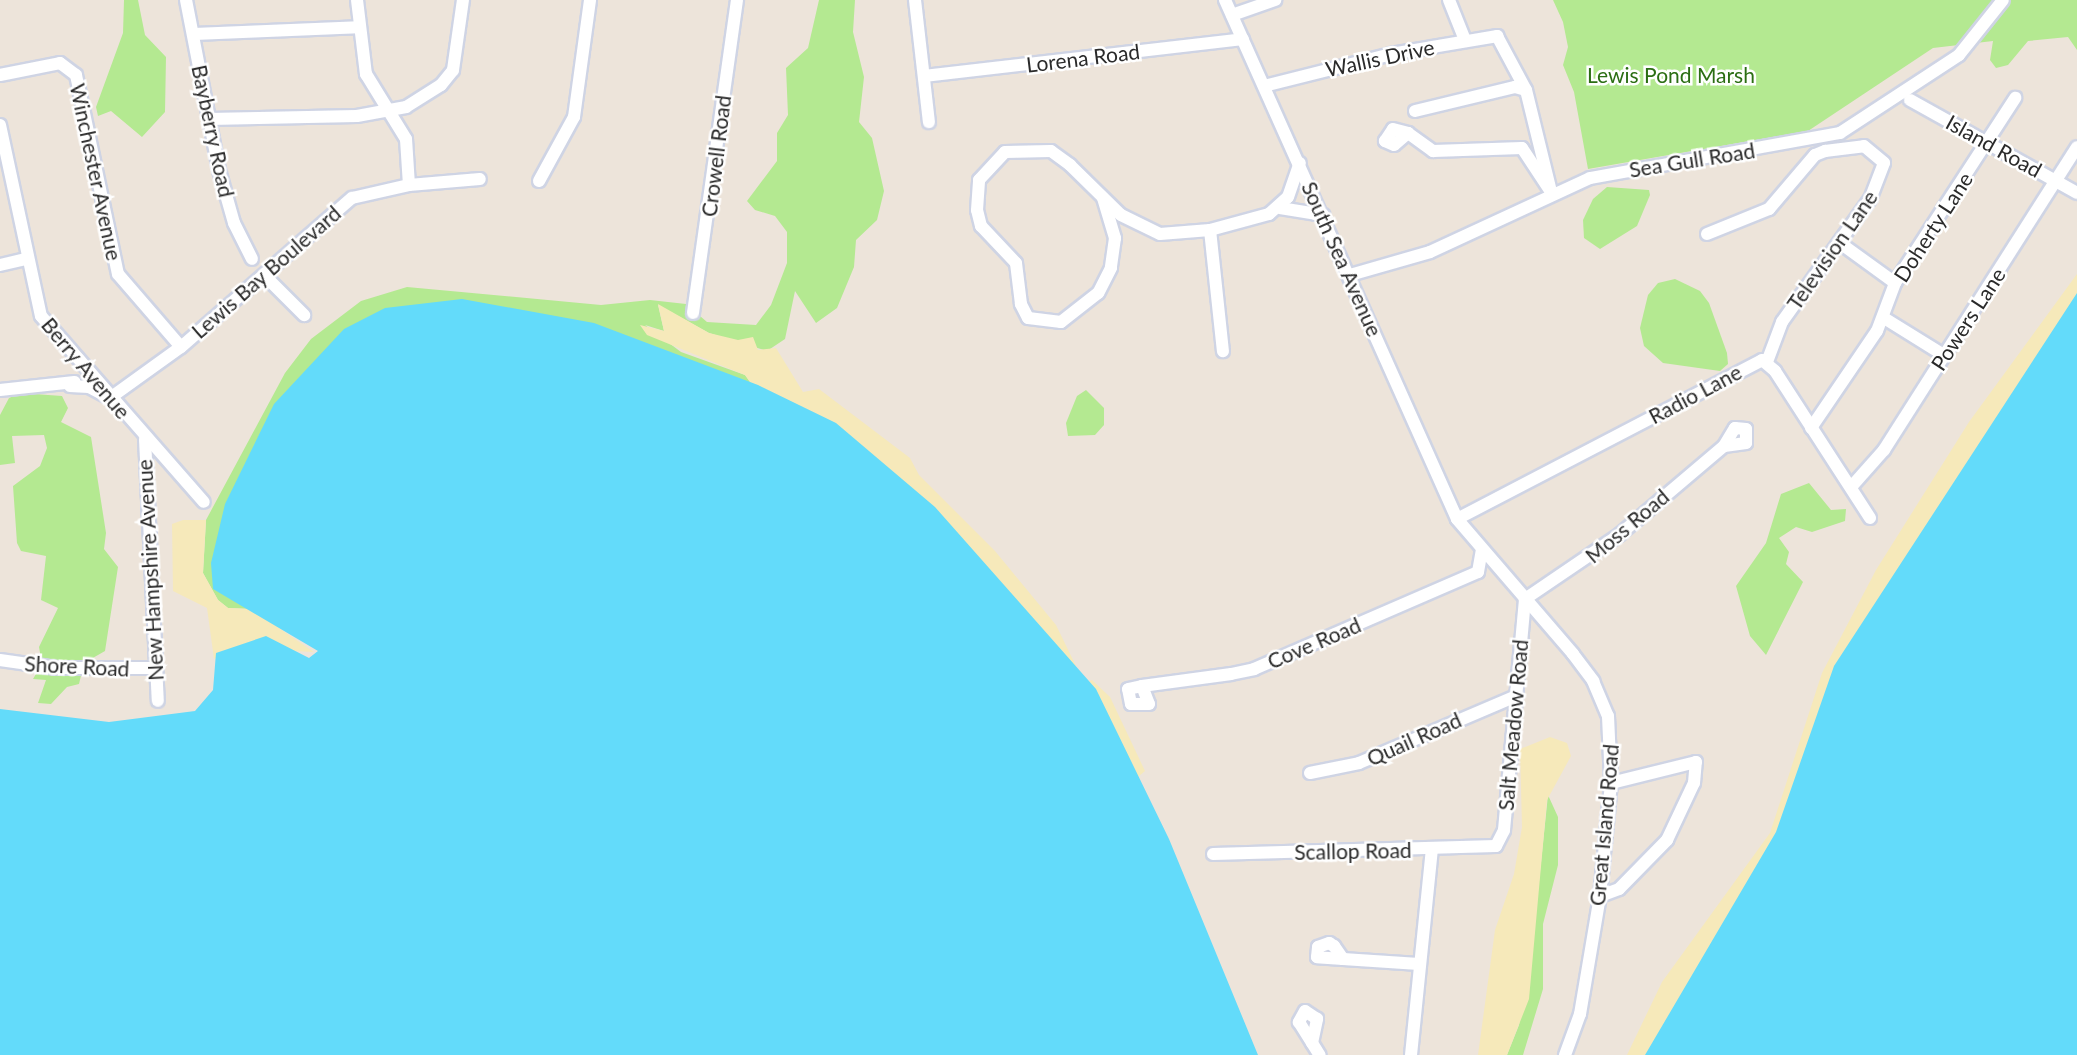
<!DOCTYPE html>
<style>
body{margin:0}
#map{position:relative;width:2077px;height:1055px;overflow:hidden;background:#ede4da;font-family:Lato,sans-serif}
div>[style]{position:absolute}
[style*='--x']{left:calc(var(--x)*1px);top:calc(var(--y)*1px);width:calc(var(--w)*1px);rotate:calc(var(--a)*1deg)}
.green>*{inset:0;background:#b4e991}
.sand>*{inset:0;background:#f6e9ba}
.water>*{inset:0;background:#63dbfa}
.roads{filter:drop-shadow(2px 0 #cfd4e4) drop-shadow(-2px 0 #cfd4e4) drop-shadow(0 2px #cfd4e4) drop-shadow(0 -2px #cfd4e4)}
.minor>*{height:12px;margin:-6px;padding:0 6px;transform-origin:6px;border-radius:6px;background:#fff}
span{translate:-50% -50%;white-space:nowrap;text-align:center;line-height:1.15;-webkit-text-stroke:5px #fff;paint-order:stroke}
.street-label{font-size:21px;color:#2a2a2a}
.park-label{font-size:21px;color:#2b6e13}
</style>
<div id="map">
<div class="green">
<i style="clip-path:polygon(124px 0,138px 0,145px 35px,166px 57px,165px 112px,142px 137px,111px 111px,98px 116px,96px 107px,123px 33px)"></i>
<i style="clip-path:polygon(819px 0,855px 0,853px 32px,864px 77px,859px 122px,872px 138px,884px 191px,877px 220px,856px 240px,854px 267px,837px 308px,816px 323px,795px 291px,785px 339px,767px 351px,709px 333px,658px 305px,664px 331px,645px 325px,681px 352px,745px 375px,758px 393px,251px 609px,228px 608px,218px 600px,203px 573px,206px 520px,285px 373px,311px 339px,361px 301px,407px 287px,601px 305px,650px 300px,686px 304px,707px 322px,756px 325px,771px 305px,787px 263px,787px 232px,775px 216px,755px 210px,747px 201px,777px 161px,777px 133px,788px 115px,786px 68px,808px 48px)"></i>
<i style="clip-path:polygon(1553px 0,2077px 0,2077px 50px,2068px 37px,2028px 41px,2008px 65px,1996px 68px,1990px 60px,1993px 41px,1933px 48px,1808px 131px,1588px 169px,1574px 92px,1563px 65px,1568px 47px,1563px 22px)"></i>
<i style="clip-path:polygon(1607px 187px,1649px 190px,1650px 195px,1637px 226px,1600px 249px,1584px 238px,1583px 220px,1593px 199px)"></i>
<i style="clip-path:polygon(1675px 279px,1700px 291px,1709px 303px,1727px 353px,1728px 364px,1720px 371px,1663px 363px,1644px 346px,1640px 328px,1648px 295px,1658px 283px)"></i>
<i style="clip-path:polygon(1086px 390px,1104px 408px,1104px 425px,1095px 435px,1068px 436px,1066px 423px,1077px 396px)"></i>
<i style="clip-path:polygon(20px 393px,62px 396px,68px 408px,61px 422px,91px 437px,106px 533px,104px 549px,118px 567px,105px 651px,84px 663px,79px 684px,67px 687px,51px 704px,38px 703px,46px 680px,33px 679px,42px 664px,39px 647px,58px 608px,41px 600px,46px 556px,21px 551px,17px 543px,13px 486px,40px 466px,47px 448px,44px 435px,12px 436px,15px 463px,0 465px,0 415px,9px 398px)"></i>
<i style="clip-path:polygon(1809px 483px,1831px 510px,1846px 509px,1845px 521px,1812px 532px,1796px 527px,1779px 538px,1789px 552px,1786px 564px,1803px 582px,1766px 655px,1750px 636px,1736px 586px,1766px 543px,1781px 494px)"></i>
<i style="clip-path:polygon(1548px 795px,1558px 817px,1558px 865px,1543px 924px,1543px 989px,1523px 1055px,1507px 1055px,1519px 1025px,1532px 949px)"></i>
</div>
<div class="sand">
<i style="clip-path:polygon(2077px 274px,2077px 337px,1862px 684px,1649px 1055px,1627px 1055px,1662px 982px,1770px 833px,1822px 673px,1876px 570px,1969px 422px)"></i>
<i style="clip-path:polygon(658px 304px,709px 333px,738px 340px,753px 337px,758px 350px,776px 348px,803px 392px,819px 389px,910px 458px,919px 475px,995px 551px,1056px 625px,1076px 666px,1065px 671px,758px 393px,745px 375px,647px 335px,640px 325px,664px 331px)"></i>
<i style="clip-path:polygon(183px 520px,206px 520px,203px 573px,218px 600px,228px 608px,251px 609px,314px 652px,232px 648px,214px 659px,207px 608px,173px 591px,172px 524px)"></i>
<i style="clip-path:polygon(1092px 680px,1110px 697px,1145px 771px,1133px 781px,1085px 683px)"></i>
<i style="clip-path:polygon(1550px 737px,1567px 743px,1571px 756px,1547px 800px,1529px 999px,1507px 1055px,1478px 1055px,1495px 930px,1514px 874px,1522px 827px,1520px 749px)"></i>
</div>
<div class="water">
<i style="clip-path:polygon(2077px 293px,2077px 1055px,1645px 1055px,1776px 832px,1834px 666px)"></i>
<i style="clip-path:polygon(462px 299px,594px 323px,758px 385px,836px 423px,935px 507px,1096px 689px,1169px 839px,1258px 1055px,0 1055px,0 709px,109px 722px,195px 711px,213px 690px,216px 653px,266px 636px,309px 658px,318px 651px,213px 589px,211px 563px,225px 504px,274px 404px,344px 329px,385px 308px)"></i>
</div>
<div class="roads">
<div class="minor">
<i style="--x:186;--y:0;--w:173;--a:79"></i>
<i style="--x:219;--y:170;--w:55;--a:74.2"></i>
<i style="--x:234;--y:223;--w:40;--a:63.4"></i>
<i style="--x:357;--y:0;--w:75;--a:83.1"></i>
<i style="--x:366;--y:74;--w:76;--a:58.4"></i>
<i style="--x:406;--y:139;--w:46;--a:86.3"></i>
<i style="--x:915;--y:0;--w:123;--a:83.5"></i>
<i style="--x:1225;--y:0;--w:568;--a:65.91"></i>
<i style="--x:1457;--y:519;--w:178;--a:49.3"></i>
<i style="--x:1573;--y:654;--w:34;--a:53"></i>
<i style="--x:1593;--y:681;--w:38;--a:67"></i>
<i style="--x:1608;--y:716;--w:67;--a:87.4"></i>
<i style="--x:1611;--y:783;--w:114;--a:95.6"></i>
<i style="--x:1600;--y:896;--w:120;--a:99.6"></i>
<i style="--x:1580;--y:1014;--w:44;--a:110.1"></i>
<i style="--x:1449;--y:0;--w:43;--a:68.2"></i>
<i style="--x:1232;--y:15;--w:46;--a:-19.2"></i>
<i style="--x:194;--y:34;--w:164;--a:-2.4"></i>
<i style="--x:0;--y:75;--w:61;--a:-11.3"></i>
<i style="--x:60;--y:63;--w:20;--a:37"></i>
<i style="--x:76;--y:75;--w:203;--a:78.1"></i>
<i style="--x:118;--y:274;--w:96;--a:49.2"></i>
<i style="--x:924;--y:76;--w:321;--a:-6.6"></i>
<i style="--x:1264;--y:86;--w:131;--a:-14.1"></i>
<i style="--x:1391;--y:54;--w:108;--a:-9.6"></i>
<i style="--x:1497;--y:36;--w:61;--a:61.8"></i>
<i style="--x:1526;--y:90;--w:105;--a:76.2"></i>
<i style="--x:1910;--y:100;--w:191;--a:29.1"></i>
<i style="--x:1415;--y:111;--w:103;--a:-13.5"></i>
<i style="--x:1515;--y:87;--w:11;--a:15"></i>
<i style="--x:209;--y:119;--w:148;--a:-1.2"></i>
<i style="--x:357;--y:116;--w:50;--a:-10.4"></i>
<i style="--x:406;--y:107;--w:41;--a:-32.2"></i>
<i style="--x:441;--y:85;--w:19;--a:-51"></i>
<i style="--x:453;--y:70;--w:71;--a:-81.9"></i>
<i style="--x:0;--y:125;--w:195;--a:77.9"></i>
<i style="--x:41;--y:316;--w:247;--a:48.8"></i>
<i style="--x:1408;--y:133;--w:18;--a:139"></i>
<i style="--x:1394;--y:145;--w:10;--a:-156"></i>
<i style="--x:1385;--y:141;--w:14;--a:-56"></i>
<i style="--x:1393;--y:129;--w:16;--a:15"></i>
<i style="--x:1408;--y:133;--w:31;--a:36"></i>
<i style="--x:1433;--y:151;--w:89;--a:-1.9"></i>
<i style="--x:1522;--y:148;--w:53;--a:56.6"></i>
<i style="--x:539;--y:181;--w:73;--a:-61.3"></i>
<i style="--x:574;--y:117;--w:118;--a:-82.2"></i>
<i style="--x:1103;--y:198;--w:42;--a:73.3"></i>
<i style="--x:1115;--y:238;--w:30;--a:98"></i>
<i style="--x:1111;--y:268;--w:28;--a:117"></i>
<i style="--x:1098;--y:293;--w:47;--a:141.9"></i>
<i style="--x:1061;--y:322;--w:33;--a:-173"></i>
<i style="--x:1028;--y:318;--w:16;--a:-117"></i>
<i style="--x:1021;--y:304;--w:41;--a:-97"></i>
<i style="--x:1016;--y:263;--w:51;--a:-133.4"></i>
<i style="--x:981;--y:226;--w:16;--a:-104"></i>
<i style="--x:977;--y:210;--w:30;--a:-86"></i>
<i style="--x:979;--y:180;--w:38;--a:-47"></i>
<i style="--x:1005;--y:152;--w:46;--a:-1.2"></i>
<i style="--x:1051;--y:151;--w:24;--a:36"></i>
<i style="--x:1070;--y:165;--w:71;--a:44.4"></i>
<i style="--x:1121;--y:215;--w:43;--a:26"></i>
<i style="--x:1160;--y:234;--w:50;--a:-4.6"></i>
<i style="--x:1210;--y:230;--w:61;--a:-15.2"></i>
<i style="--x:1269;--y:214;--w:25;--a:-42"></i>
<i style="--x:1288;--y:197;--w:36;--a:-71"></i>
<i style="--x:1280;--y:208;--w:44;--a:9.2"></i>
<i style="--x:1210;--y:230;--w:122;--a:83.9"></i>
<i style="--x:1707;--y:234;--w:67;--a:-22"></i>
<i style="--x:1769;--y:209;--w:71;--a:-49.6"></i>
<i style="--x:1815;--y:155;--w:11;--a:-22"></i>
<i style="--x:1825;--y:151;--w:39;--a:-7"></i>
<i style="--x:1864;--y:146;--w:26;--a:40"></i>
<i style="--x:1884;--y:163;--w:39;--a:111"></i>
<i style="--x:1870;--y:199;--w:151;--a:125.6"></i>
<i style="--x:1782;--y:322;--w:43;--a:110.6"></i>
<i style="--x:1840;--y:243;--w:68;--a:36"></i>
<i style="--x:0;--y:265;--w:28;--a:-13"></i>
<i style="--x:264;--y:275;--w:57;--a:45"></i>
<i style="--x:1350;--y:275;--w:83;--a:-16"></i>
<i style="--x:1430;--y:252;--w:176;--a:-24.8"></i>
<i style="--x:1590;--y:178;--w:254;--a:-10.2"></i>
<i style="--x:1840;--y:133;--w:142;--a:-33.2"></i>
<i style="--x:1959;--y:55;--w:70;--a:-51.3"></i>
<i style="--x:693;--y:313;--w:316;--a:-82"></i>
<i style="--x:1884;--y:318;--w:68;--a:31.8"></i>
<i style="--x:70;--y:386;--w:19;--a:3"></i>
<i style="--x:89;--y:387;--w:24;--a:28"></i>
<i style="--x:110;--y:398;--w:87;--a:-35.7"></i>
<i style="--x:181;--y:347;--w:227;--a:-41.1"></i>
<i style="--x:352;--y:198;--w:58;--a:-12.8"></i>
<i style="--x:409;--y:185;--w:71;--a:-4.8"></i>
<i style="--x:0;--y:390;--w:75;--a:-6.1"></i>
<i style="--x:1811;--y:428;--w:117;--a:-55.8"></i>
<i style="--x:1877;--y:331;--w:51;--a:-69.4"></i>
<i style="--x:1895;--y:283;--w:221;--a:-57"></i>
<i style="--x:145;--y:439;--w:262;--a:87.2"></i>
<i style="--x:1852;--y:486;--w:48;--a:-48.4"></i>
<i style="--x:1884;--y:450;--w:359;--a:-57.5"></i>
<i style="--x:1457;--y:519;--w:344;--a:-27.5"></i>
<i style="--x:1762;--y:360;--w:17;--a:40"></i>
<i style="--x:1775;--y:371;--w:175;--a:57.1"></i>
<i style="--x:0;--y:660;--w:57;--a:8.1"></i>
<i style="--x:56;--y:668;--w:99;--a:0"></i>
<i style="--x:1142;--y:686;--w:19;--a:69"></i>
<i style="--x:1149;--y:704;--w:18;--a:180"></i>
<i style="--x:1131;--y:704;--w:15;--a:-101"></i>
<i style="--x:1128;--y:689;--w:14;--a:-12"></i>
<i style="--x:1142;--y:686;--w:90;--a:-7.7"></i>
<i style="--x:1231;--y:674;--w:24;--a:-12"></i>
<i style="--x:1254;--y:669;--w:244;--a:-23.4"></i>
<i style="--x:1478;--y:572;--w:22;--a:-80"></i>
<i style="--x:1310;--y:773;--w:50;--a:-11.5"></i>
<i style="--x:1359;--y:763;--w:171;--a:-23.1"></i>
<i style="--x:1213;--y:854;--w:283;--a:-1.6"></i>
<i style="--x:1496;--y:846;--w:18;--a:-63"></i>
<i style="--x:1504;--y:830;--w:232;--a:-84.8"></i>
<i style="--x:1525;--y:599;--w:114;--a:-34.2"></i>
<i style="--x:1619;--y:535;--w:138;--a:-40.3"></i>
<i style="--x:1724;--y:446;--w:21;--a:-59"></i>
<i style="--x:1735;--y:428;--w:11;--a:5"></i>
<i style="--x:1746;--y:429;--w:14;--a:90"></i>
<i style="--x:1746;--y:443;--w:22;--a:172"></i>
<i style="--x:1600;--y:896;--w:20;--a:-20"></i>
<i style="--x:1619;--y:889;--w:69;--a:-45.6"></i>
<i style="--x:1667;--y:840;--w:63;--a:-64.7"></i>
<i style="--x:1694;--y:783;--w:21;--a:-85"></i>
<i style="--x:1696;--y:762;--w:88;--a:166.1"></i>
<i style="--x:1329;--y:943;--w:6;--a:31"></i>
<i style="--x:1334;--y:946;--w:16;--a:55"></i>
<i style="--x:1343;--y:959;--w:26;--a:-176"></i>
<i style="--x:1317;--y:957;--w:10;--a:-84"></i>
<i style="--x:1318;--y:947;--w:12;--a:-20"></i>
<i style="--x:1343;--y:959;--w:76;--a:3.8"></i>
<i style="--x:1312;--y:1043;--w:25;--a:-78"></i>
<i style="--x:1317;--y:1019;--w:14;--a:-146"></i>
<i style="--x:1305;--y:1011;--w:13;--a:119"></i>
<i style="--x:1299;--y:1022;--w:39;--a:58"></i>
<i style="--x:1411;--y:1055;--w:207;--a:-84.2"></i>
</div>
</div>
<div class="street-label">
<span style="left:1083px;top:58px;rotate:-7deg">Lorena Road</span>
<span style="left:1380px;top:58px;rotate:-12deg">Wallis Drive</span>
<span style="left:213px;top:131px;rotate:78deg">Bayberry Road</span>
<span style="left:1994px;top:146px;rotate:29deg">Island Road</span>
<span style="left:716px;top:156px;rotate:-83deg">Crowell Road</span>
<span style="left:1692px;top:160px;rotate:-9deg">Sea Gull Road</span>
<span style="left:96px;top:172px;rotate:78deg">Winchester Avenue</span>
<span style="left:1933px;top:227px;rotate:-57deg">Doherty Lane</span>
<span style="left:1832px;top:250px;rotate:-55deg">Television Lane</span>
<span style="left:1342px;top:259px;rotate:66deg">South Sea Avenue</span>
<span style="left:266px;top:272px;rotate:-41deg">Lewis Bay Boulevard</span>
<span style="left:1968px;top:319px;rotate:-57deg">Powers Lane</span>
<span style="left:86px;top:368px;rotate:50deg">Berry Avenue</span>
<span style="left:1695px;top:394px;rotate:-28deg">Radio Lane</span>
<span style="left:1627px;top:526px;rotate:-40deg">Moss Road</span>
<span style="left:150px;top:570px;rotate:-93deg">New Hampshire Avenue</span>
<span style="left:1314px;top:643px;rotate:-23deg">Cove Road</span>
<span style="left:77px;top:666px;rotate:3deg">Shore Road</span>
<span style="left:1513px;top:725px;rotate:-85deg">Salt Meadow Road</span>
<span style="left:1414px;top:739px;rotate:-24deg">Quail Road</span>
<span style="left:1604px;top:825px;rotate:-85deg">Great Island Road</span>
<span style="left:1353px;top:851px;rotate:-1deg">Scallop Road</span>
</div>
<div class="park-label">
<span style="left:1671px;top:75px">Lewis Pond Marsh</span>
</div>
</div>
